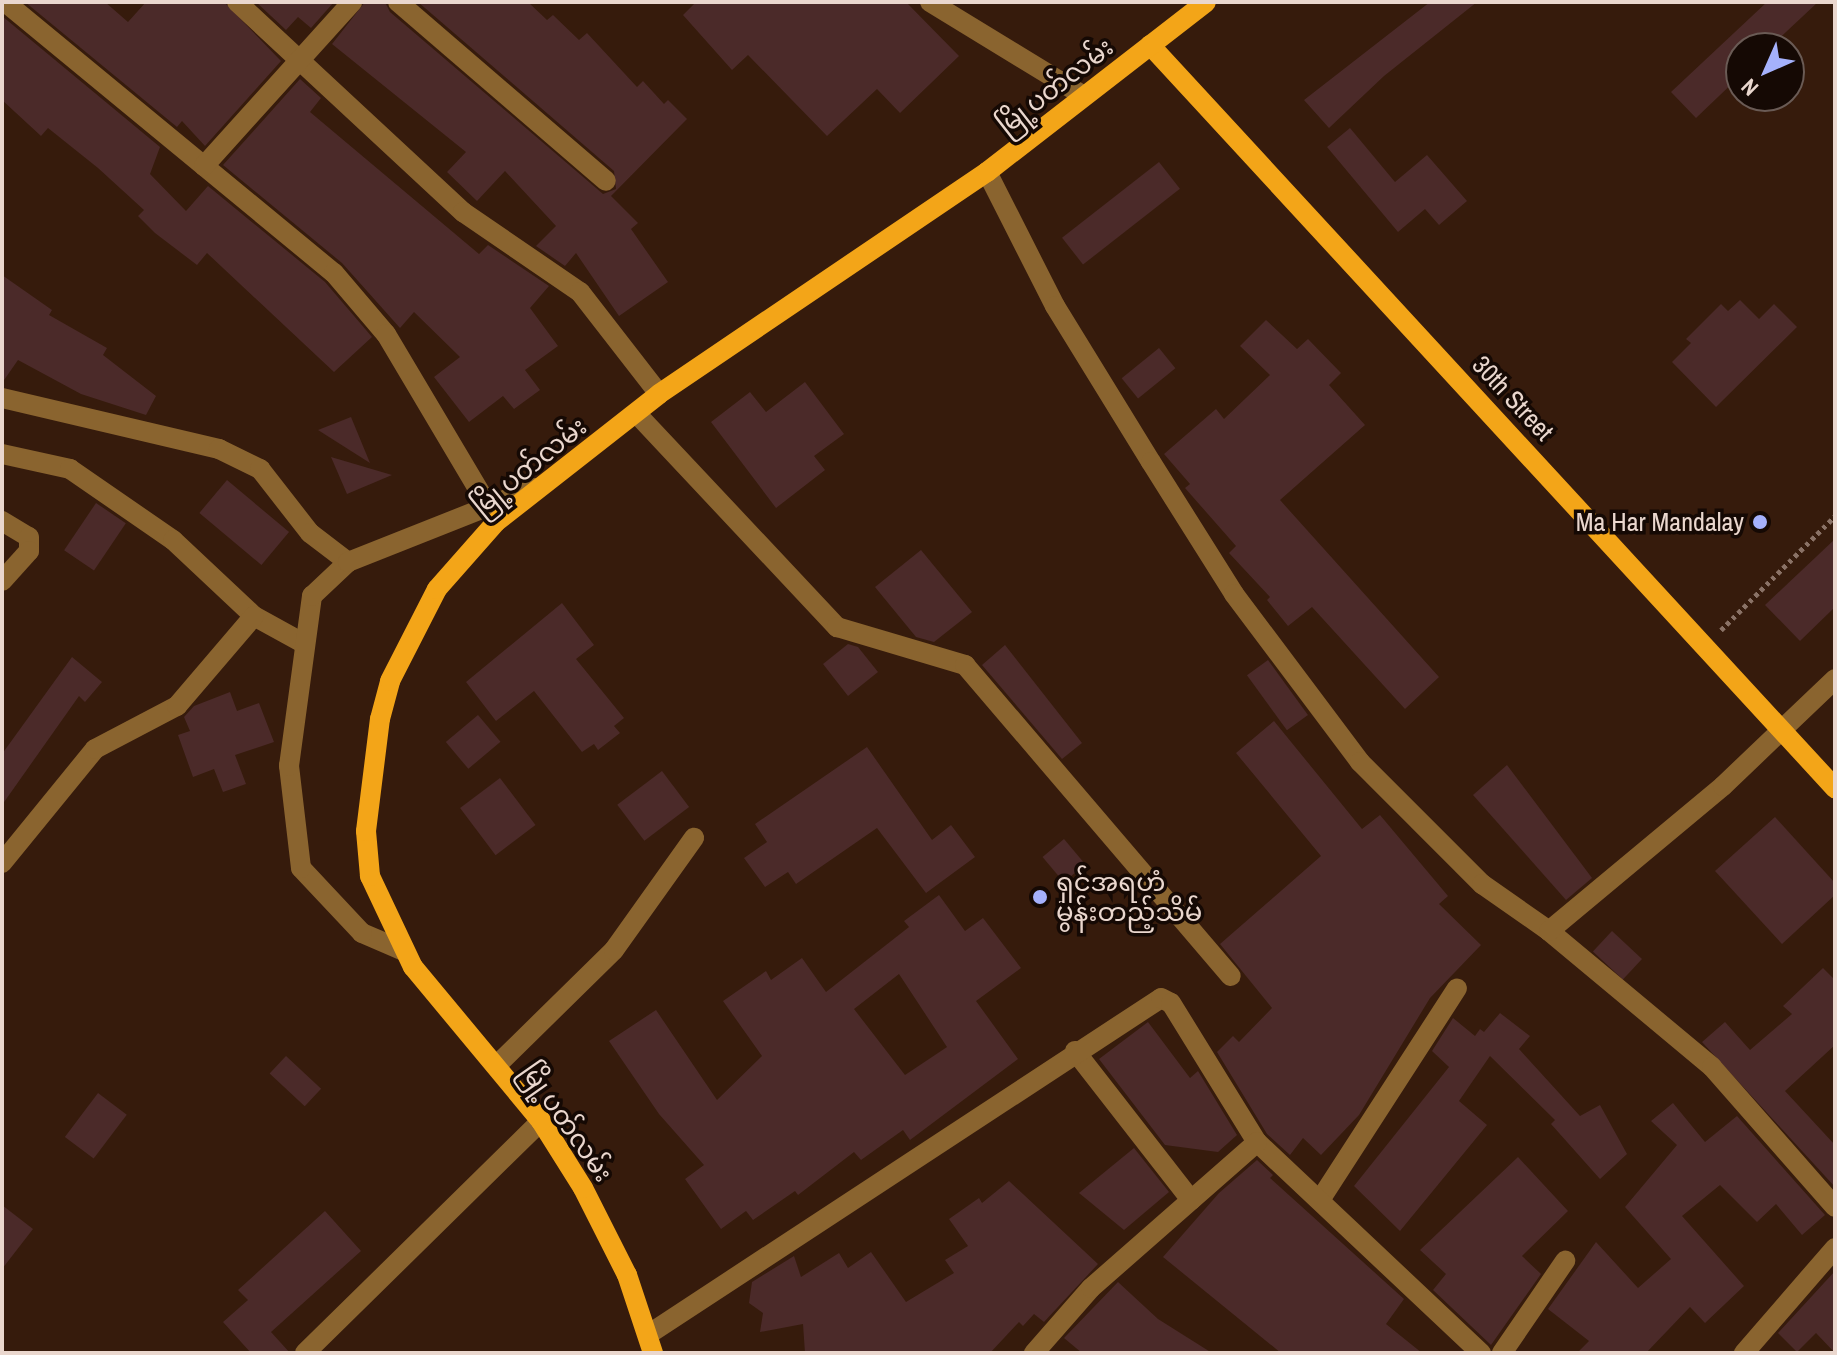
<!DOCTYPE html>
<meta charset="utf-8">
<style>
body{margin:0}
#map{position:relative;width:1837px;height:1355px;overflow:hidden;background:#361b0c;font-family:"Archivo Narrow","Noto Sans Myanmar",sans-serif}
div>[style]{position:absolute}
[style*='--x']{left:calc(var(--x)*1px);top:calc(var(--y)*1px);width:calc(var(--w)*1px);rotate:calc(var(--a)*1deg)}
.building>*{inset:0;background:#4b2a29;transform-origin:0 0}
.path>*{height:5px;margin-top:-2.5px;transform-origin:0;background:repeating-linear-gradient(90deg,#8a7266 0 4px,transparent 0 8px)}
.minor>*{height:20px;margin:-10px;padding:0 10px;transform-origin:10px;border-radius:10px;background:#8a642f}
.major>*{height:20px;margin:-10px;padding:0 10px;transform-origin:10px;border-radius:10px;background:#f3a518}
.dots>*{width:22px;height:22px;translate:-50% -50%;box-sizing:border-box;border:4px solid #150904;border-radius:50%}
span{translate:-50% -50%;white-space:nowrap;text-align:center;line-height:1.15;-webkit-text-stroke:7px #150904;paint-order:stroke}
.street-label{font-size:26px;color:#ead7ce}
.poi-label{font-size:26px;color:#ead7ce}
.right{translate:-100% -50%;text-align:right}
.left{translate:0 -50%;text-align:left}
.frame{position:absolute;inset:0;border:4px solid #ead7ce;pointer-events:none}
.north{position:absolute;left:1725px;top:32px;width:80px;height:80px;box-sizing:border-box;background:#150904;border:2px solid #6a5b55;border-radius:50%;rotate:225deg;font-size:22px;font-weight:700;line-height:32px;text-align:center;color:#ead7ce}
.north::after{content:'';display:block;margin:auto;width:28px;height:36px;background:#a5b1fc;clip-path:polygon(50% 0,100% 100%,50% 72%,0 100%)}
</style>
<div id="map">
<div class="building">
<i style="clip-path:polygon(25px 2px,105px 2px,128px 22px,146px 2px,224px 2px,281px 61px,205px 146px,182px 121px,177px 127px)"></i>
<i style="clip-path:polygon(256px 2px,334px 2px,311px 28px,298px 17px,286px 30px)"></i>
<i style="clip-path:polygon(365px 2px,385px 2px,390px 12px,603px 194px,616px 189px,614px 171px,418px 2px,528px 2px,547px 20px,553px 15px,579px 40px,587px 33px,637px 87px,643px 81px,664px 104px,668px 100px,687px 119px,611px 196px,638px 223px,631px 229px,668px 282px,619px 316px,576px 253px,565px 266px,536px 246px,556px 226px,505px 171px,477px 201px,447px 172px,466px 152px,332px 44px)"></i>
<i style="clip-path:polygon(696px 2px,906px 2px,959px 56px,900px 113px,877px 89px,827px 136px,748px 55px,732px 70px,683px 15px)"></i>
<i style="clip-path:polygon(1430px 2px,1477px 2px,1384px 76px,1329px 128px,1304px 100px)"></i>
<i style="clip-path:polygon(1767px 2px,1818px 2px,1769px 48px,1741px 48px,1741px 75px,1696px 118px,1671px 92px)"></i>
<i style="clip-path:polygon(2px 16px,160px 147px,150px 174px,186px 211px,208px 186px,325px 282px,372px 337px,334px 372px,207px 253px,197px 265px,155px 233px,138px 216px,144px 210px,98px 168px,48px 128px,41px 136px,2px 100px)"></i>
<i style="clip-path:polygon(300px 79px,321px 98px,310px 112px,479px 254px,488px 245px,549px 286px,530px 308px,558px 346px,525px 370px,540px 390px,514px 409px,503px 396px,469px 422px,434px 377px,460px 357px,414px 312px,400px 328px,342px 263px,223px 165px)"></i>
<i style="clip-path:polygon(1350px 128px,1395px 182px,1427px 155px,1467px 201px,1439px 225px,1425px 209px,1398px 232px,1327px 147px)"></i>
<i style="left:1159px;top:162px;width:34px;height:123px;rotate:52deg"></i>
<i style="clip-path:polygon(2px 275px,52px 310px,49px 315px,107px 348px,103px 355px,156px 396px,146px 415px,81px 394px,18px 360px,2px 383px)"></i>
<i style="clip-path:polygon(1740px 300px,1759px 319px,1774px 304px,1797px 327px,1716px 407px,1672px 362px,1691px 343px,1686px 339px,1721px 304px,1728px 311px)"></i>
<i style="clip-path:polygon(1266px 320px,1297px 349px,1308px 339px,1341px 373px,1329px 385px,1365px 425px,1280px 500px,1439px 677px,1405px 709px,1312px 607px,1288px 626px,1267px 600px,1270px 597px,1229px 553px,1236px 546px,1185px 488px,1190px 484px,1164px 454px,1216px 409px,1224px 419px,1270px 375px,1240px 346px)"></i>
<i style="left:1159px;top:348px;width:26px;height:48px;rotate:51deg"></i>
<i style="clip-path:polygon(805px 382px,844px 434px,814px 456px,825px 470px,776px 508px,711px 422px,750px 392px,766px 412px)"></i>
<i style="clip-path:polygon(351px 417px,370px 463px,318px 430px)"></i>
<i style="clip-path:polygon(331px 457px,392px 475px,347px 494px)"></i>
<i style="left:227px;top:480px;width:81px;height:43px;rotate:40deg"></i>
<i style="left:96px;top:503px;width:36px;height:57px;rotate:34deg"></i>
<i style="clip-path:polygon(1835px 539px,1835px 607px,1800px 641px,1765px 605px)"></i>
<i style="clip-path:polygon(921px 550px,972px 612px,934px 642px,916px 637px,875px 587px)"></i>
<i style="clip-path:polygon(562px 603px,594px 645px,576px 659px,624px 718px,614px 726px,620px 733px,598px 750px,594px 744px,582px 752px,534px 691px,496px 721px,466px 682px)"></i>
<i style="clip-path:polygon(848px 644px,858px 647px,878px 672px,848px 696px,823px 664px)"></i>
<i style="clip-path:polygon(1005px 645px,1082px 743px,1062px 759px,982px 665px)"></i>
<i style="clip-path:polygon(72px 657px,102px 682px,85px 702px,79px 696px,2px 805px,2px 754px)"></i>
<i style="left:1268px;top:660px;width:68px;height:26px;rotate:54deg"></i>
<i style="clip-path:polygon(230px 692px,237px 711px,259px 703px,274px 742px,235px 755px,246px 784px,223px 792px,214px 769px,193px 777px,178px 735px,190px 731px,184px 717px,194px 706px)"></i>
<i style="left:478px;top:715px;width:35px;height:42px;rotate:50deg"></i>
<i style="clip-path:polygon(1274px 721px,1362px 829px,1380px 815px,1448px 896px,1439px 904px,1481px 945px,1430px 998px,1359px 1115px,1321px 1155px,1303px 1138px,1290px 1155px,1267px 1134px,1217px 1052px,1233px 1036px,1239px 1042px,1272px 1008px,1220px 944px,1321px 856px,1236px 753px)"></i>
<i style="clip-path:polygon(867px 747px,932px 840px,951px 825px,975px 857px,926px 893px,877px 828px,796px 884px,788px 872px,765px 887px,744px 858px,767px 842px,755px 824px)"></i>
<i style="clip-path:polygon(1507px 765px,1592px 878px,1566px 900px,1473px 795px)"></i>
<i style="left:662px;top:771px;width:45px;height:56px;rotate:53deg"></i>
<i style="left:500px;top:778px;width:59px;height:50px;rotate:53deg"></i>
<i style="clip-path:polygon(1775px 817px,1835px 883px,1835px 895px,1782px 944px,1715px 871px)"></i>
<i style="left:1064px;top:839px;width:33px;height:28px;rotate:50deg"></i>
<i style="clip-path:polygon(evenodd,939px 895px,965px 931px,983px 918px,1021px 968px,976px 1001px,1018px 1059px,910px 1140px,903px 1130px,861px 1160px,854px 1152px,798px 1195px,795px 1191px,753px 1220px,746px 1211px,721px 1229px,685px 1179px,704px 1165px,659px 1114px,609px 1041px,656px 1010px,717px 1100px,762px 1056px,723px 1001px,766px 971px,771px 980px,802px 958px,826px 992px,909px 927px,904px 921px,939px 895px,899px 974px,947px 1047px,905px 1075px,854px 1009px,899px 974px)"></i>
<i style="left:1612px;top:931px;width:41px;height:28px;rotate:43deg"></i>
<i style="clip-path:polygon(1823px 968px,1835px 980px,1835px 1045px,1785px 1091px,1835px 1145px,1835px 1187px,1702px 1042px,1725px 1022px,1750px 1050px,1792px 1014px,1783px 1006px)"></i>
<i style="clip-path:polygon(1500px 1013px,1530px 1036px,1519px 1049px,1580px 1116px,1600px 1105px,1627px 1154px,1600px 1179px,1551px 1124px,1555px 1120px,1490px 1056px,1459px 1101px,1487px 1125px,1400px 1231px,1354px 1186px,1449px 1067px,1432px 1051px,1453px 1018px,1475px 1036px,1480px 1029px,1484px 1032px)"></i>
<i style="clip-path:polygon(1148px 1022px,1190px 1078px,1198px 1071px,1237px 1135px,1218px 1152px,1165px 1145px,1099px 1059px)"></i>
<i style="left:286px;top:1056px;width:48px;height:24px;rotate:43deg"></i>
<i style="left:98px;top:1093px;width:36px;height:55px;rotate:37deg"></i>
<i style="clip-path:polygon(1673px 1103px,1705px 1142px,1737px 1116px,1825px 1215px,1802px 1235px,1776px 1204px,1757px 1222px,1720px 1185px,1682px 1216px,1744px 1286px,1705px 1323px,1690px 1307px,1646px 1353px,1577px 1353px,1589px 1341px,1548px 1309px,1596px 1242px,1638px 1288px,1671px 1259px,1625px 1207px,1677px 1145px,1651px 1121px)"></i>
<i style="clip-path:polygon(1134px 1148px,1169px 1192px,1124px 1230px,1079px 1193px)"></i>
<i style="clip-path:polygon(1518px 1157px,1568px 1211px,1522px 1256px,1541px 1274px,1491px 1345px,1433px 1290px,1446px 1274px,1420px 1250px)"></i>
<i style="clip-path:polygon(1257px 1160px,1273px 1175px,1270px 1178px,1404px 1299px,1386px 1324px,1422px 1353px,1281px 1353px,1163px 1257px,1219px 1193px)"></i>
<i style="clip-path:polygon(1009px 1181px,1098px 1264px,1044px 1322px,1034px 1314px,1023px 1326px,1019px 1322px,990px 1353px,805px 1353px,803px 1324px,760px 1332px,763px 1313px,749px 1303px,752px 1282px,794px 1256px,801px 1277px,839px 1253px,848px 1268px,871px 1252px,906px 1302px,954px 1273px,945px 1260px,968px 1246px,949px 1219px,979px 1198px,982px 1203px)"></i>
<i style="clip-path:polygon(2px 1205px,33px 1229px,2px 1269px)"></i>
<i style="clip-path:polygon(325px 1211px,361px 1251px,271px 1332px,290px 1353px,251px 1353px,223px 1322px,248px 1300px,238px 1290px)"></i>
<i style="clip-path:polygon(1835px 1271px,1835px 1353px,1816px 1333px,1797px 1352px,1778px 1333px)"></i>
<i style="clip-path:polygon(1118px 1282px,1158px 1319px,1212px 1353px,1082px 1353px,1064px 1338px)"></i>
</div>
<div class="path">
<i style="--x:1721;--y:630;--w:161;--a:-45"></i>
</div>
<div class="minor">
<i style="--x:5;--y:2;--w:426;--a:39.5"></i>
<i style="--x:334;--y:273;--w:80;--a:49.6"></i>
<i style="--x:386;--y:334;--w:200;--a:59.3"></i>
<i style="--x:237;--y:2;--w:309;--a:42.9"></i>
<i style="--x:463;--y:212;--w:142;--a:34.4"></i>
<i style="--x:580;--y:292;--w:129;--a:52.2"></i>
<i style="--x:398;--y:2;--w:274;--a:40.7"></i>
<i style="--x:930;--y:2;--w:180;--a:31.4"></i>
<i style="--x:204;--y:166;--w:221;--a:-47.9"></i>
<i style="--x:987;--y:172;--w:150;--a:63.1"></i>
<i style="--x:1055;--y:306;--w:183;--a:58.4"></i>
<i style="--x:1151;--y:462;--w:156;--a:57.8"></i>
<i style="--x:1234;--y:594;--w:210;--a:53.1"></i>
<i style="--x:1360;--y:762;--w:173;--a:45"></i>
<i style="--x:1482;--y:884;--w:82;--a:35"></i>
<i style="--x:1549;--y:931;--w:212;--a:39.8"></i>
<i style="--x:1712;--y:1067;--w:186;--a:48.7"></i>
<i style="--x:2;--y:398;--w:223;--a:13.2"></i>
<i style="--x:219;--y:449;--w:46;--a:26"></i>
<i style="--x:260;--y:469;--w:81;--a:52"></i>
<i style="--x:310;--y:533;--w:48;--a:37.3"></i>
<i style="--x:636;--y:413;--w:294;--a:46.8"></i>
<i style="--x:837;--y:627;--w:134;--a:16.5"></i>
<i style="--x:965;--y:665;--w:409;--a:49.5"></i>
<i style="--x:2;--y:454;--w:70;--a:12.4"></i>
<i style="--x:70;--y:469;--w:125;--a:34.6"></i>
<i style="--x:173;--y:540;--w:111;--a:43.2"></i>
<i style="--x:254;--y:616;--w:58;--a:28.8"></i>
<i style="--x:2;--y:521;--w:31;--a:31"></i>
<i style="--x:29;--y:537;--w:14;--a:90"></i>
<i style="--x:29;--y:551;--w:40;--a:132"></i>
<i style="--x:2;--y:863;--w:147;--a:-50.8"></i>
<i style="--x:95;--y:749;--w:93;--a:-27.7"></i>
<i style="--x:177;--y:706;--w:118;--a:-49.5"></i>
<i style="--x:1549;--y:931;--w:226;--a:-39.8"></i>
<i style="--x:1723;--y:786;--w:155;--a:-43.7"></i>
<i style="--x:404;--y:951;--w:46;--a:-156.8"></i>
<i style="--x:362;--y:933;--w:89;--a:-133.2"></i>
<i style="--x:301;--y:868;--w:103;--a:-96.7"></i>
<i style="--x:289;--y:766;--w:172;--a:-82.3"></i>
<i style="--x:312;--y:596;--w:50;--a:-43.4"></i>
<i style="--x:348;--y:562;--w:201;--a:-21.6"></i>
<i style="--x:1075;--y:1051;--w:189;--a:52.1"></i>
<i style="--x:496;--y:1066;--w:165;--a:-44.5"></i>
<i style="--x:614;--y:950;--w:138;--a:-54.5"></i>
<i style="--x:1320;--y:1200;--w:252;--a:-57.1"></i>
<i style="--x:649;--y:1334;--w:612;--a:-33.27"></i>
<i style="--x:1161;--y:998;--w:11;--a:27"></i>
<i style="--x:1171;--y:1003;--w:163;--a:58.3"></i>
<i style="--x:1257;--y:1142;--w:308;--a:43.3"></i>
<i style="--x:305;--y:1353;--w:331;--a:-44.5"></i>
<i style="--x:1034;--y:1353;--w:86;--a:-48.8"></i>
<i style="--x:1091;--y:1288;--w:221;--a:-41.3"></i>
<i style="--x:1502;--y:1353;--w:112;--a:-55.6"></i>
<i style="--x:1744;--y:1353;--w:139;--a:-49.1"></i>
</div>
<div class="major">
<i style="--x:1150;--y:45;--w:1011;--a:47.33"></i>
<i style="--x:653;--y:1353;--w:82;--a:-108.4"></i>
<i style="--x:627;--y:1275;--w:97;--a:-116.8"></i>
<i style="--x:583;--y:1188;--w:79;--a:-122.1"></i>
<i style="--x:541;--y:1121;--w:200;--a:-129.7"></i>
<i style="--x:413;--y:967;--w:101;--a:-115.3"></i>
<i style="--x:370;--y:876;--w:45;--a:-95.1"></i>
<i style="--x:366;--y:831;--w:113;--a:-82.9"></i>
<i style="--x:380;--y:719;--w:39;--a:-75"></i>
<i style="--x:390;--y:681;--w:103;--a:-62.9"></i>
<i style="--x:437;--y:589;--w:89;--a:-48.6"></i>
<i style="--x:496;--y:522;--w:207;--a:-38.1"></i>
<i style="--x:659;--y:394;--w:396;--a:-34.1"></i>
<i style="--x:987;--y:172;--w:277;--a:-37.8"></i>
</div>
<div class="dots">
<i style="left:1760px;top:522px;background:#a5b1fc"></i>
<i style="left:1040px;top:897px;background:#a5b1fc"></i>
</div>
<div class="street-label">
<span style="left:1055px;top:86px;rotate:-38deg">မြို့ပတ်လမ်း</span>
<span style="left:1513px;top:398px;rotate:47deg">30th Street</span>
<span style="left:529px;top:466px;rotate:-39deg">မြို့ပတ်လမ်း</span>
<span style="left:567px;top:1122px;rotate:55deg">မြို့ပတ်လမ်း</span>
</div>
<div class="poi-label">
<span class="right" style="left:1744px;top:522px">Ma Har Mandalay</span>
<span class="left" style="left:1056px;top:897px">ရှင်အရဟံ<br>မွန်းတည့်သိမ်</span>
</div>
<div class="frame"></div>
<div class="north">N</div>
</div>
